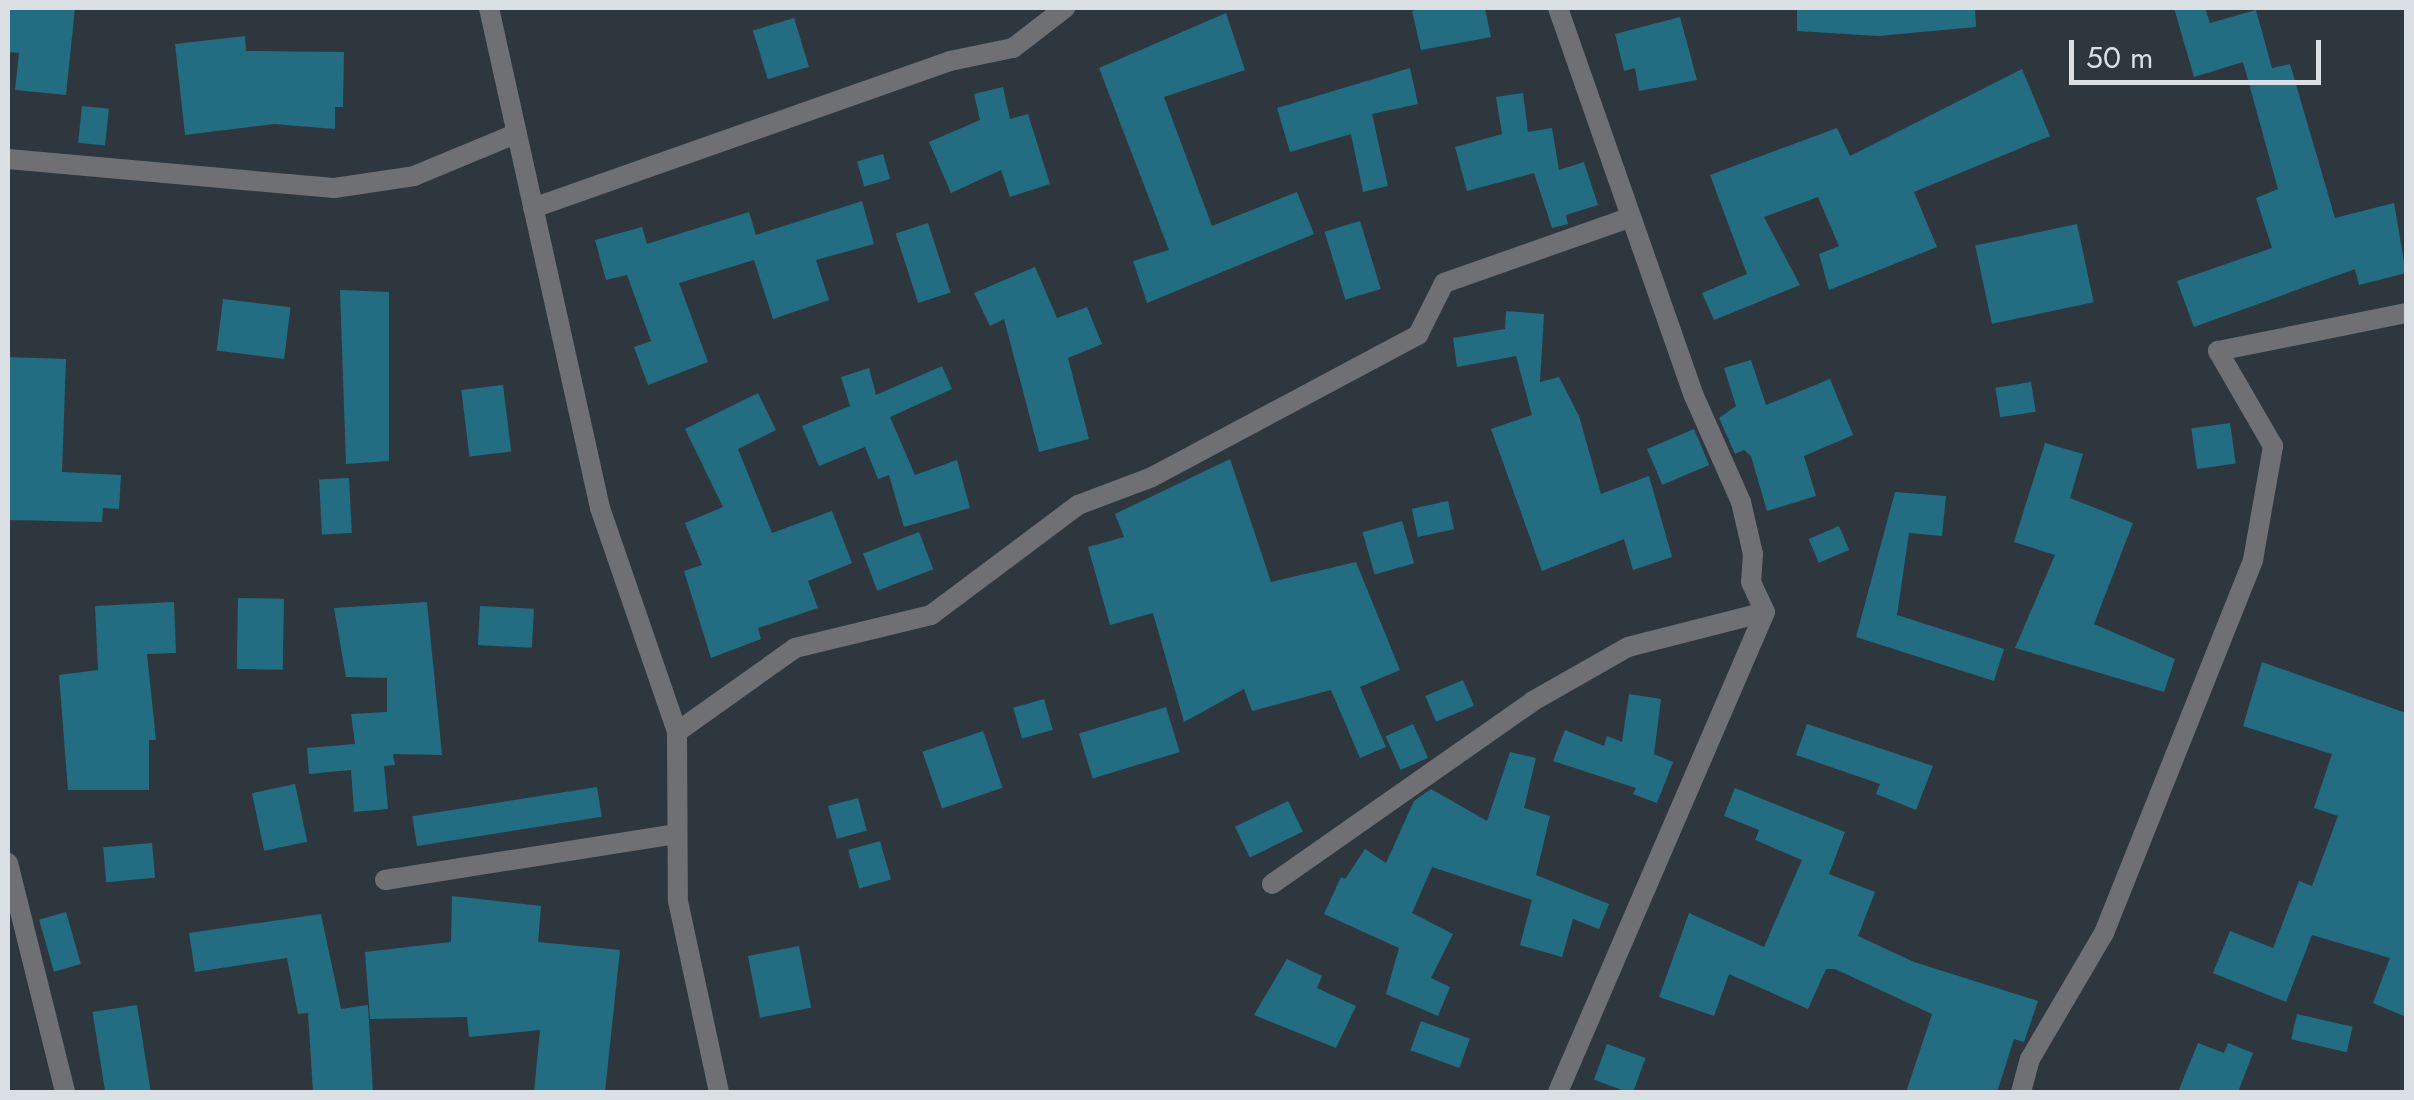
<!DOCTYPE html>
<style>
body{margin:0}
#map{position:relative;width:2414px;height:1100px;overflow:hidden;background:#2f373e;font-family:Jost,sans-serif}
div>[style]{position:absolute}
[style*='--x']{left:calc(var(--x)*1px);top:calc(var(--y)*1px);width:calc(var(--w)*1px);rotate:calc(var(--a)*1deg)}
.building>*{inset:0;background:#226d82;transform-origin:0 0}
.street>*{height:20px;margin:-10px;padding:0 10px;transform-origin:10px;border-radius:10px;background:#6e7074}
span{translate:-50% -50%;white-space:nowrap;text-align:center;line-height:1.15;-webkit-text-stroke:8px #2f373e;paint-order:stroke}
.frame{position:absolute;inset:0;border:10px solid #dadfe4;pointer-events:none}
.scale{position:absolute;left:2069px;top:40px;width:252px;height:45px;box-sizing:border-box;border:5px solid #dadfe4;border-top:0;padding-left:12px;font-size:30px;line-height:35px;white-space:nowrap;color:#dadfe4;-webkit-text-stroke:8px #2f373e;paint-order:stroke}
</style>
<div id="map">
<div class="building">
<i style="clip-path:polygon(8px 8px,75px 8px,66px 95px,15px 90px,19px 53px,8px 52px)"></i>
<i style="clip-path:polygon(1426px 8px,1485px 8px,1491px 37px,1421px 50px,1412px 11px)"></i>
<i style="clip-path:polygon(1797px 8px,1975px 8px,1976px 27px,1878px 36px,1797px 31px)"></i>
<i style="clip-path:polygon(2174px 8px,2205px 8px,2210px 23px,2256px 10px,2272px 68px,2290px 64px,2335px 218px,2394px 203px,2406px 273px,2359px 285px,2355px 269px,2194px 327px,2177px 281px,2272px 248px,2256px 198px,2278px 189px,2243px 62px,2194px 77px)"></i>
<i style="clip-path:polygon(1226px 13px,1245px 70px,1164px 97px,1212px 226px,1297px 192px,1314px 234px,1147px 303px,1133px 261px,1169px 250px,1099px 68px)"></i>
<i style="clip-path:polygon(1680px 17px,1697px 80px,1639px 91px,1635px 68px,1624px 71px,1615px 34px)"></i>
<i style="left:794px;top:18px;width:51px;height:43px;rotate:73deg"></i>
<i style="clip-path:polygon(245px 36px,246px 51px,344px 52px,343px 107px,335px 107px,335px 129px,274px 124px,185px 135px,175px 44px)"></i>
<i style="clip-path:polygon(1410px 68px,1418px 104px,1372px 114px,1388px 186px,1363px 192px,1351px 134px,1290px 152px,1277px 108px)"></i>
<i style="clip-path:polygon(2022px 69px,2050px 136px,1914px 192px,1937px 247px,1829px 290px,1819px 254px,1839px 246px,1818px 197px,1764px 217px,1800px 285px,1714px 320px,1702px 293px,1747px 274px,1710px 175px,1837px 128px,1850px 156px)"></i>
<i style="clip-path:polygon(1003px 87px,1010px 119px,1028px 114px,1050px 184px,1010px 197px,1001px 170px,951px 193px,929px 142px,980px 120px,974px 94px)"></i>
<i style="clip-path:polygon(1523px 93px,1528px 132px,1552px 128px,1559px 170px,1584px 162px,1598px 205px,1566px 215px,1568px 224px,1552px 228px,1534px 173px,1467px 191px,1455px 147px,1502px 134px,1496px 97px)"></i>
<i style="left:82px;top:106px;width:27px;height:37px;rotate:6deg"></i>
<i style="left:883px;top:154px;width:26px;height:27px;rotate:74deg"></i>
<i style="clip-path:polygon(862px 201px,874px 244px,816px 260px,829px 300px,773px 319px,754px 260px,679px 283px,708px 362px,648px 385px,634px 347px,651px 341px,627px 275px,606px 280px,595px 240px,642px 227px,647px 244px,749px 212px,756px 235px)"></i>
<i style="left:1360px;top:221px;width:71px;height:37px;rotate:73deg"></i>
<i style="left:928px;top:223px;width:73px;height:34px;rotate:72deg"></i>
<i style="left:2077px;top:224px;width:80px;height:104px;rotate:78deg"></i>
<i style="clip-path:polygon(1035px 267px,1057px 318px,1087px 307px,1102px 344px,1068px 358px,1089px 439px,1039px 452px,1004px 319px,990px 326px,974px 293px)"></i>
<i style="clip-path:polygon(340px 290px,389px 292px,389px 461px,346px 464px)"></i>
<i style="left:223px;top:299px;width:68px;height:52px;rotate:7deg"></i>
<i style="clip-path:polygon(1506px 311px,1544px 314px,1540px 382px,1559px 377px,1579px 416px,1601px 494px,1649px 476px,1672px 557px,1633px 570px,1624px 539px,1542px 571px,1491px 429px,1532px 415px,1516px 356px,1457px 367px,1453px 338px,1505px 329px)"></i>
<i style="clip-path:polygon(8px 357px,66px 359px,62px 472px,121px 475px,119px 509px,103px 508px,102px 522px,8px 520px)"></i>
<i style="clip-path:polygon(1751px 360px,1766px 405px,1830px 379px,1853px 435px,1804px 456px,1816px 496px,1767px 511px,1751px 456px,1744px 450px,1735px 454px,1719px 418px,1736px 406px,1724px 368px)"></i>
<i style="clip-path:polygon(942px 366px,952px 389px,890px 417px,915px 475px,957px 460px,970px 508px,904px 527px,889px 475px,878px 479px,865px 447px,819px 466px,802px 426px,850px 406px,841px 377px,869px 368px,876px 395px)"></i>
<i style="left:2031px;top:382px;width:30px;height:36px;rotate:81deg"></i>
<i style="left:503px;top:385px;width:67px;height:42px;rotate:83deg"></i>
<i style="clip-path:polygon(758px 393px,776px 430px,738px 449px,772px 533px,832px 511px,852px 563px,808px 581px,818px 608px,758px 628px,761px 639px,711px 658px,684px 571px,702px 565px,685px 523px,723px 507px,685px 429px)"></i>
<i style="left:2230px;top:423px;width:41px;height:39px;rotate:82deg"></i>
<i style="left:1694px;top:429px;width:39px;height:51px;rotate:67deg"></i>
<i style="clip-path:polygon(2045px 443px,2083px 454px,2070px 498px,2133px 523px,2094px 624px,2175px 659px,2164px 692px,2015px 648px,2055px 555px,2014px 542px)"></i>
<i style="clip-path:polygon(1230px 459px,1271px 582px,1356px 562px,1400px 670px,1360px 687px,1386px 747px,1360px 758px,1331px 690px,1252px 711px,1244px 689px,1184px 722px,1153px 613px,1110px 625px,1088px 547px,1124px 537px,1115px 514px)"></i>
<i style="left:349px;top:478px;width:55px;height:30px;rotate:87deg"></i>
<i style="clip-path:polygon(1895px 492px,1946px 496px,1942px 536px,1909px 533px,1897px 615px,2004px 649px,1994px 681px,1856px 637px)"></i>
<i style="left:1448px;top:501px;width:29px;height:37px;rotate:78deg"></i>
<i style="left:1402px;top:521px;width:44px;height:41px;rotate:74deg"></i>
<i style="left:1839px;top:526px;width:26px;height:33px;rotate:67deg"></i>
<i style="left:919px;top:532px;width:40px;height:60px;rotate:69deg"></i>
<i style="left:238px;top:598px;width:46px;height:71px;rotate:1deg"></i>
<i style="clip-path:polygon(174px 602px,176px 653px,147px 654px,156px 740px,149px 740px,149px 790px,68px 790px,59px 675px,98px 670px,95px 606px)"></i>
<i style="clip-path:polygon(427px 602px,442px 755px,393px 754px,395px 765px,384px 766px,388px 809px,354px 812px,351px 770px,309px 774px,307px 748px,355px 744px,351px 714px,387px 712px,387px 678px,346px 677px,334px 608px)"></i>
<i style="left:480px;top:606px;width:54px;height:39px;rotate:3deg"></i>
<i style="clip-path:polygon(2262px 662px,2406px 713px,2406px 1017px,2373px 1003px,2390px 958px,2312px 935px,2286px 1002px,2213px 973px,2230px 931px,2273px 948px,2299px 881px,2312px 886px,2338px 816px,2314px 808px,2332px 754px,2243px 726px)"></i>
<i style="left:1463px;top:680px;width:28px;height:41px;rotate:67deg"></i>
<i style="clip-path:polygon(1629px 694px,1661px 699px,1654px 754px,1673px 762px,1657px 803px,1633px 794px,1636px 788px,1553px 761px,1565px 730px,1604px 746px,1607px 736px,1622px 742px)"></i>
<i style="left:1044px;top:699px;width:32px;height:32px;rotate:74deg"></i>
<i style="left:1166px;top:707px;width:47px;height:91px;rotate:73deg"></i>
<i style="left:1413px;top:724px;width:37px;height:30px;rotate:66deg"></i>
<i style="clip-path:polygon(1807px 724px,1933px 766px,1916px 810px,1876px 794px,1880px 784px,1796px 755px)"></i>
<i style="left:983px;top:731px;width:60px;height:64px;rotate:71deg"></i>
<i style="clip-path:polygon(1510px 752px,1536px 758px,1524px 808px,1550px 816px,1536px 875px,1609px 904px,1599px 929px,1573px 919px,1562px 957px,1520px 945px,1532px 900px,1432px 867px,1412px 913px,1453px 934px,1431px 978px,1450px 987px,1438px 1016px,1386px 994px,1399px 948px,1324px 914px,1341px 877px,1345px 879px,1365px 849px,1386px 863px,1414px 801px,1431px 789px,1487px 821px)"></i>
<i style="left:295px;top:784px;width:59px;height:44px;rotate:78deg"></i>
<i style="left:597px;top:787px;width:30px;height:187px;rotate:81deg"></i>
<i style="clip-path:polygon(1735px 788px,1845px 832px,1829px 874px,1875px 892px,1858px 936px,1914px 962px,2038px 1001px,2024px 1042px,2014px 1039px,1997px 1092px,1906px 1092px,1932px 1014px,1835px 969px,1826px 969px,1808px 1009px,1729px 974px,1714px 1016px,1659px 997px,1689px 913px,1764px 947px,1802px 860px,1755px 840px,1759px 830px,1724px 816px)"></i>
<i style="left:858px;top:798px;width:34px;height:31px;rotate:75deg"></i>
<i style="left:1288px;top:801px;width:34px;height:59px;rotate:64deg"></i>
<i style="left:880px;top:841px;width:40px;height:33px;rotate:74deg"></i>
<i style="left:152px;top:843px;width:35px;height:49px;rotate:85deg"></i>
<i style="clip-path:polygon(452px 896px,541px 906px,538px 942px,620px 950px,605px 1092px,534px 1092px,540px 1030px,469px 1037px,467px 1017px,370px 1019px,365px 952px,451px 942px)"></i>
<i style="left:66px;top:912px;width:54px;height:28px;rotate:74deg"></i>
<i style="clip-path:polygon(321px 914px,341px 1009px,368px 1005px,373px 1092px,313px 1092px,308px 1013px,298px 1014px,287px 958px,195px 972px,189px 933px)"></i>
<i style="left:799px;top:946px;width:63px;height:52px;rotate:79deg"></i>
<i style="clip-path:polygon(1287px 959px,1322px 976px,1317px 988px,1356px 1006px,1336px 1048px,1254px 1015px)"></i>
<i style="left:137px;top:1005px;width:88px;height:45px;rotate:81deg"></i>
<i style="left:2297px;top:1014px;width:57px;height:26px;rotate:13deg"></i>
<i style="left:1421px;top:1021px;width:52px;height:31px;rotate:20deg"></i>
<i style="clip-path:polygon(2198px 1043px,2224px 1053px,2228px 1043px,2253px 1053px,2238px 1092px,2178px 1092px)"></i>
<i style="left:1607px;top:1044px;width:41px;height:38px;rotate:20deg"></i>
</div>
<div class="street">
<i style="--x:489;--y:8;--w:512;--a:77.48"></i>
<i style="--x:600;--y:508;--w:237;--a:71"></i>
<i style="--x:677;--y:732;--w:169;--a:89.7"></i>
<i style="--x:678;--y:901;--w:195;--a:77.9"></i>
<i style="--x:1558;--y:8;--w:411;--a:70.7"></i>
<i style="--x:1694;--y:396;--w:116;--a:66.1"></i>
<i style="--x:1741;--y:502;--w:53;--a:77"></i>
<i style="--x:1753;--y:554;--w:28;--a:94"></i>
<i style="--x:1751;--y:582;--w:33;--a:65"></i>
<i style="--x:1765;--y:612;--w:523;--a:113.33"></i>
<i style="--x:8;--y:159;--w:327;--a:5.1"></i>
<i style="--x:334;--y:188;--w:81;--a:-8.5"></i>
<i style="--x:414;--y:176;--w:107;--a:-22.5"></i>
<i style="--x:533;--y:208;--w:442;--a:-19.4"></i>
<i style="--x:950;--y:61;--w:64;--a:-11.7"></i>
<i style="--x:1013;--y:48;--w:66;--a:-37.6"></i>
<i style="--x:677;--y:732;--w:145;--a:-35.4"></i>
<i style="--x:795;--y:648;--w:140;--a:-13.6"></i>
<i style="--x:931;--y:615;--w:184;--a:-36.8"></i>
<i style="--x:1078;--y:505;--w:79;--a:-20.7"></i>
<i style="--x:1152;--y:477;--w:302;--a:-28.1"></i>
<i style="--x:1418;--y:335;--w:58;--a:-63.4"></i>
<i style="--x:1444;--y:283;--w:198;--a:-19.4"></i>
<i style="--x:8;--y:863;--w:236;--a:76"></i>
<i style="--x:385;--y:880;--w:294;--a:-9"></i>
<i style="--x:1272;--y:884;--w:319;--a:-35"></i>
<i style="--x:1533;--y:701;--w:109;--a:-29.6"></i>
<i style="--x:1628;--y:647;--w:141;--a:-14.3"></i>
<i style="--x:2021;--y:1092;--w:34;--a:-75"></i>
<i style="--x:2030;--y:1059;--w:146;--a:-59.6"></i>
<i style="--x:2104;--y:933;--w:402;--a:-68.2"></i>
<i style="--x:2253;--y:560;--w:116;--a:-80"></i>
<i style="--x:2273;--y:446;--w:110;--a:-120.1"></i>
<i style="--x:2218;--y:351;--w:192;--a:-11.4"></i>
</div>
<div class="frame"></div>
<div class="scale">50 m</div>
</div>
